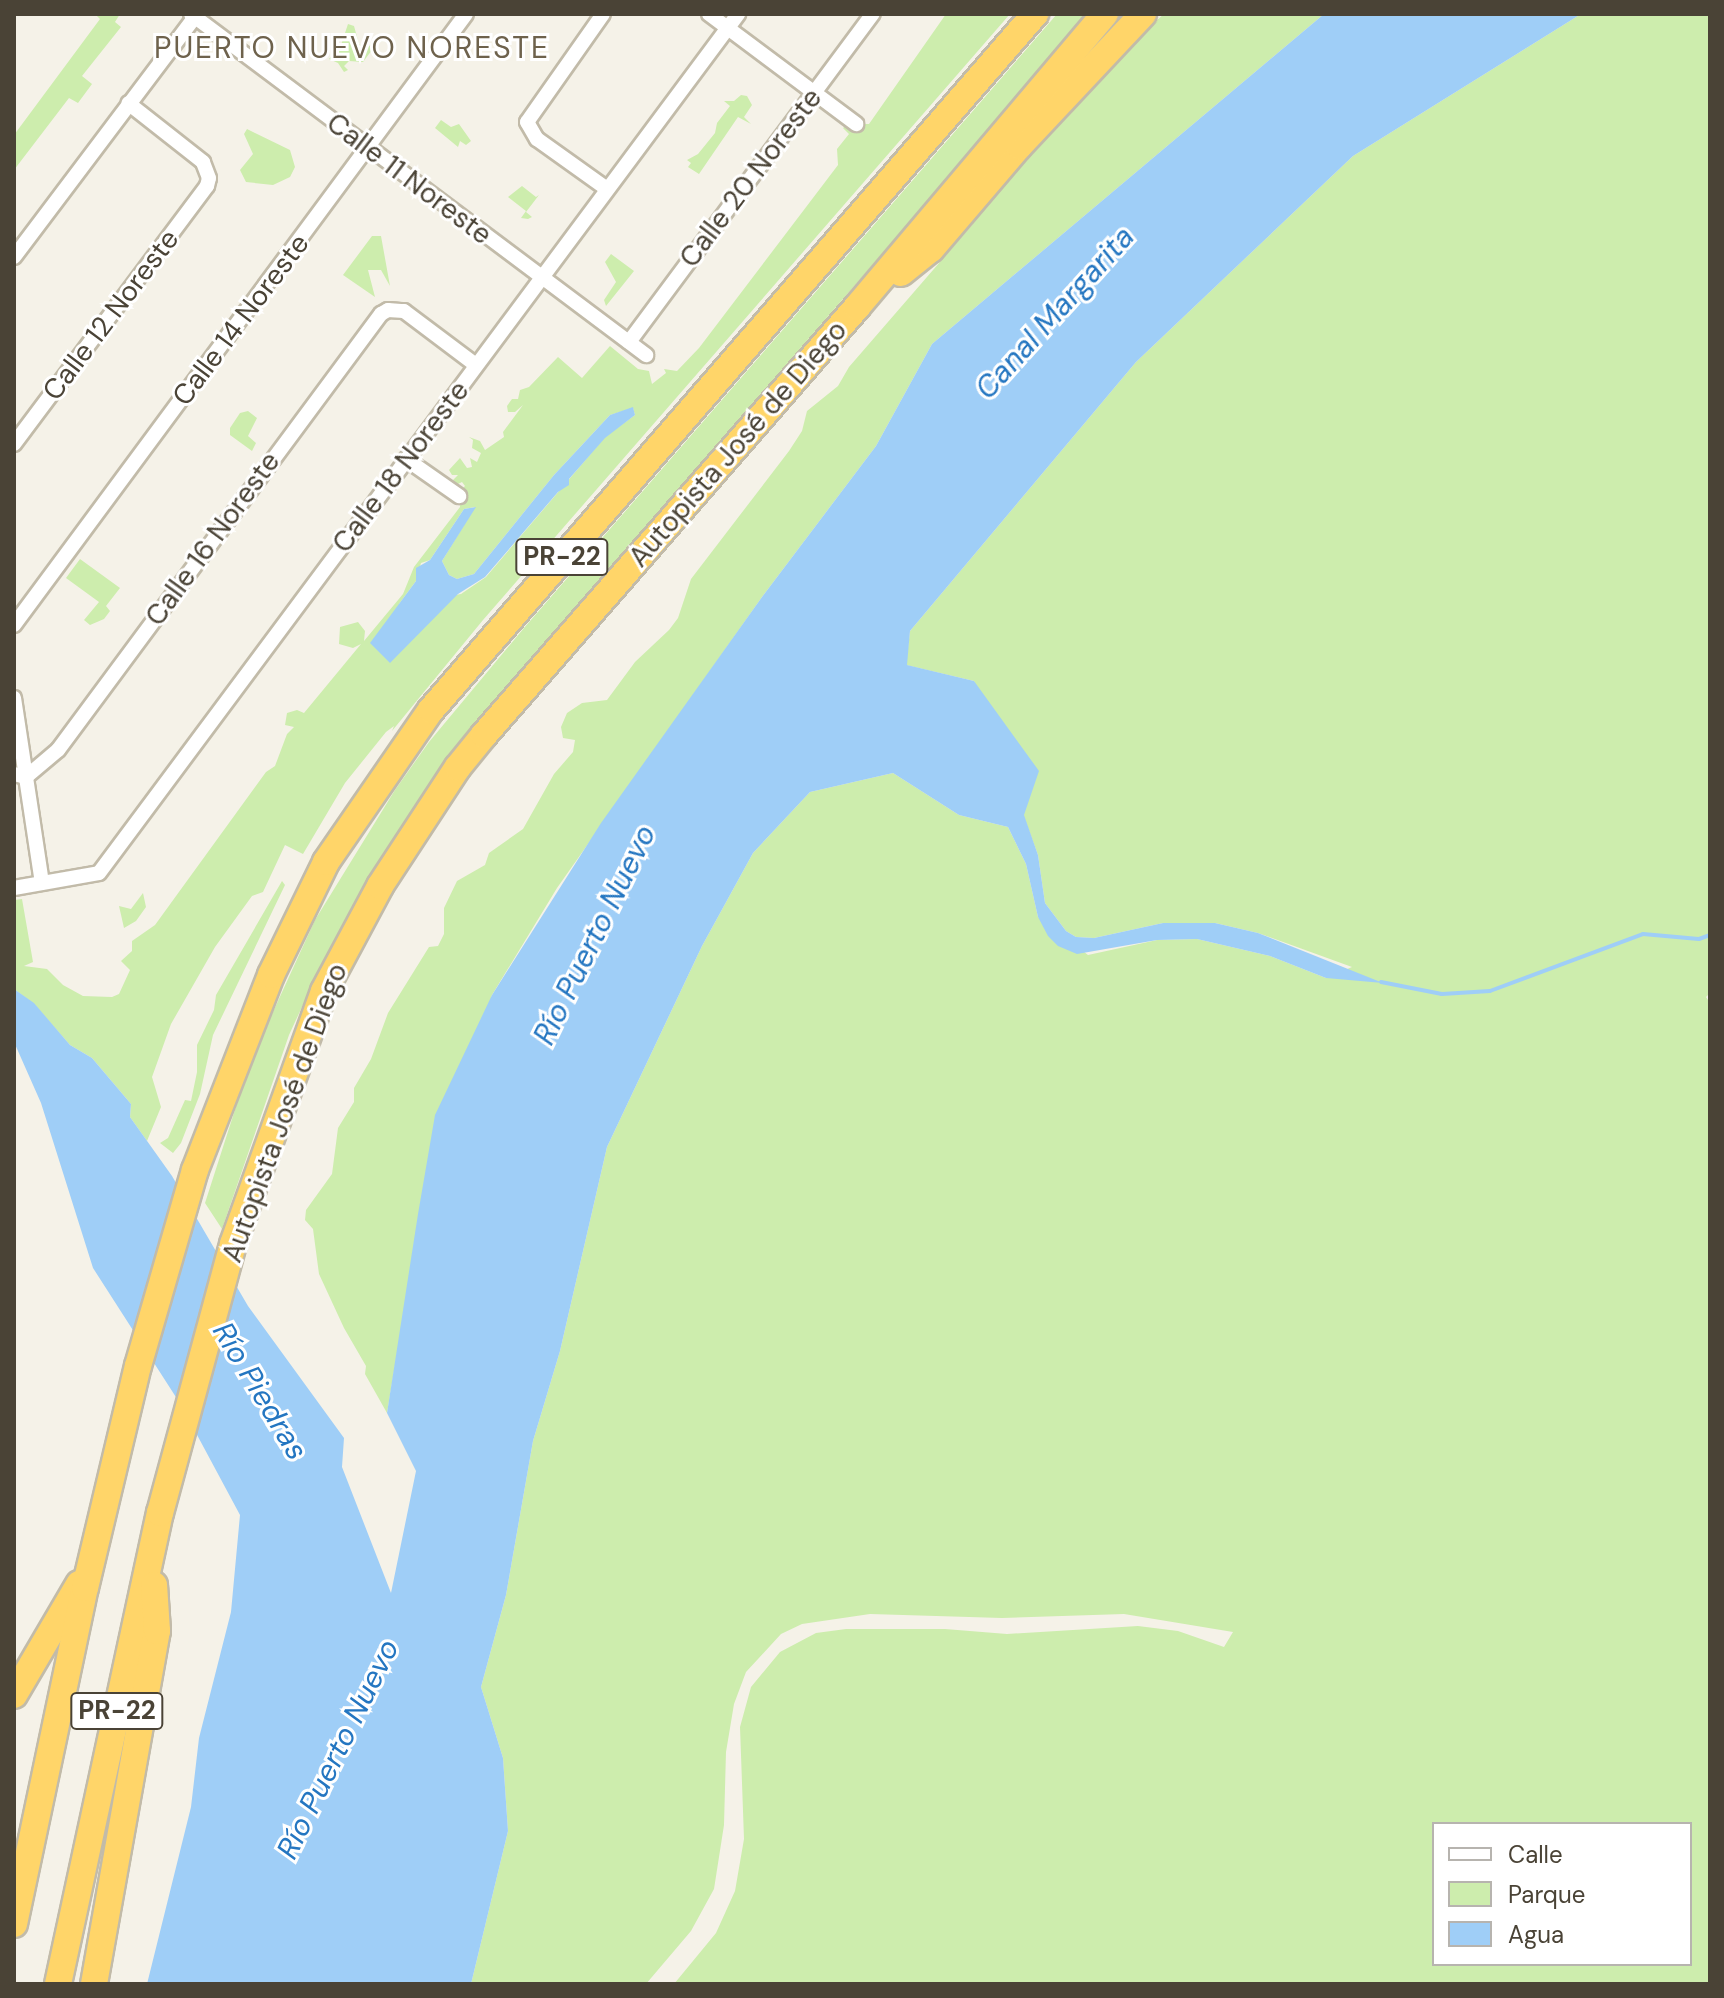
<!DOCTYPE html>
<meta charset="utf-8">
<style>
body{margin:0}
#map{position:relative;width:1724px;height:1998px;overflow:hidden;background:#f5f2e8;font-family:"DM Sans",sans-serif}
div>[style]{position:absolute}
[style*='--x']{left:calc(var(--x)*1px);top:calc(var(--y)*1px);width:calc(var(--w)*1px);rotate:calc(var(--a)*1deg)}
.green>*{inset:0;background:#cdedad}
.water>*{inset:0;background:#9fcef7}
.stream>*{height:4px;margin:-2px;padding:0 2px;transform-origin:2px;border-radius:2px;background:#9fcef7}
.roads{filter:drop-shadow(2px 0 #c2bba9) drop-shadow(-2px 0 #c2bba9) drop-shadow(0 2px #c2bba9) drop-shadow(0 -2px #c2bba9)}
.street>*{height:14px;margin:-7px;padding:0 7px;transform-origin:7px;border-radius:7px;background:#fff}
.highway>*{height:26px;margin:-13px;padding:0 13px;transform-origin:13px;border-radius:13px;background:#ffd569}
span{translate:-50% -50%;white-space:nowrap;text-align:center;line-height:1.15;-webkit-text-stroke:6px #fff;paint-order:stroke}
.shield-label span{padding:2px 6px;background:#fff;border:2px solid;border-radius:6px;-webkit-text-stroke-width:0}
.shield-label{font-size:26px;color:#4a4336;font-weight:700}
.street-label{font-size:28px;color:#4a4336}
.neighbourhood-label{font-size:30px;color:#6e624c;letter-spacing:2px}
.water-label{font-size:30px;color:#2476c1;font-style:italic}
.frame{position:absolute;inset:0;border:16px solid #4a4336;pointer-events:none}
.legend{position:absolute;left:1432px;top:1822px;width:260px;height:144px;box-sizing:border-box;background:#fff;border:2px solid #b7b4af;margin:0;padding:10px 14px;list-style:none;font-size:24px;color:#4a4336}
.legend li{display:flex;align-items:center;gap:16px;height:40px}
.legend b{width:40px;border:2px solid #b7b4af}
</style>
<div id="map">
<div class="green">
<i style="clip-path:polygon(95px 14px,120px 14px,115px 22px,121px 27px,82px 76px,92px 84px,78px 103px,69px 98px,14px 170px,14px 135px,100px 19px)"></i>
<i style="clip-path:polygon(evenodd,946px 14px,1010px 14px,483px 620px,392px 731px,394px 726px,386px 732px,345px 783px,303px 854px,285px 845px,263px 892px,252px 896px,215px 947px,171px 1024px,152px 1077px,161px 1107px,147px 1141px,130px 1117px,131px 1104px,92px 1058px,70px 1045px,34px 1004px,14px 989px,14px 900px,22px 899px,33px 962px,24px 966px,47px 969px,63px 985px,83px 996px,112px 997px,119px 994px,130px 970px,121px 961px,132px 951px,132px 941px,155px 925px,266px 772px,275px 766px,287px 734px,294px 727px,285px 725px,287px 713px,297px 710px,304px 713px,361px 644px,353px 648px,339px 644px,340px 627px,358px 622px,365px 631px,364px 641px,403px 594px,414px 567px,460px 507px,460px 491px,465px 486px,462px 482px,454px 486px,453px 480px,458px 475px,452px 475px,449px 470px,460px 458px,467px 468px,472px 467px,470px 458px,477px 462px,481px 453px,472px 448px,473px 440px,469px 437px,480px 441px,485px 450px,504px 437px,503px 432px,523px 405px,515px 412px,508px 412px,507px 406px,512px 399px,518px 399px,520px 390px,529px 387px,558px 357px,582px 378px,610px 346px,638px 369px,649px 371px,652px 384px,666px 373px,664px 369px,677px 371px,699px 348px,838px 165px,837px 149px,849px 134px,843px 128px,848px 124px,869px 124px,946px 14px,633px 408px,635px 415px,605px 437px,486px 577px,461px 594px,399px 604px,416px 581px,421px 563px,430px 560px,464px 509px,475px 507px,442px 561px,449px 575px,457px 579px,474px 574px,554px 475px,610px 415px,633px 408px)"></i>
<i style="clip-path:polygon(1057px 14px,1090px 14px,504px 690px,422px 796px,321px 966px,289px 1035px,222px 1229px,205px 1203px,251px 1060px,315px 920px,395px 790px,429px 742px,524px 628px)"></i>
<i style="clip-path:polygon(1164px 14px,1324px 14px,932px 344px,876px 446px,762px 597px,557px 888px,492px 995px,401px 1329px,387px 1413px,365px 1374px,366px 1366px,344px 1328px,319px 1274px,313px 1229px,305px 1220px,306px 1210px,332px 1174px,338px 1128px,354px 1102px,354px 1088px,371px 1059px,388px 1013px,429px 947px,438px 946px,444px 934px,444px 908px,457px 881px,485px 865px,489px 853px,523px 829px,554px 774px,573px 752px,575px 740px,563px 738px,561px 727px,567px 713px,582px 703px,607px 700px,635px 662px,669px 630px,678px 618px,691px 579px,789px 451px,802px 431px,807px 411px,838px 386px,849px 367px,972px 225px,986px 200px,1134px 40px)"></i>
<i style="clip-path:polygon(evenodd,1581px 14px,1710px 14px,1710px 993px,1706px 997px,1710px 1003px,1710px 1984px,674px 1984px,716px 1933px,735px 1891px,744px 1839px,740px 1727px,751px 1687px,780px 1652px,816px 1633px,846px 1629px,945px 1629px,1007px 1634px,1138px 1626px,1178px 1631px,1224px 1647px,1233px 1632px,1124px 1614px,1002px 1618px,870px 1614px,802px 1624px,781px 1634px,746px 1672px,734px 1704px,726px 1752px,724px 1825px,714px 1889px,691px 1931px,646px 1984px,471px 1984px,508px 1831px,503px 1758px,481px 1687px,506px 1595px,533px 1441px,560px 1351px,607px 1147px,702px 946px,753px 853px,810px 792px,893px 773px,959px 815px,1008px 827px,1026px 864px,1038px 917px,1088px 955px,1157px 940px,1197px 939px,1270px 956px,1326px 978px,1352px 967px,1258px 933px,1215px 923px,1163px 923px,1094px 938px,1076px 937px,1066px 931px,1045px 903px,1038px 855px,974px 681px,906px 665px,910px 631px,1136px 362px,1353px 156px,1581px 14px,1434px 1824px,1690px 1824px,1690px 1964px,1434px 1964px,1434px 1824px)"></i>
<i style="clip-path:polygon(348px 24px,354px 26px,359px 44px,367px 48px,376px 40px,383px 42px,378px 42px,363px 62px,349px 61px,344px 66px,348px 70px,344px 72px,338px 63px,329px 59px,341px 45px)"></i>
<i style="clip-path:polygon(741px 95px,747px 96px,752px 105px,744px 117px,751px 124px,738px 117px,699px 174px,688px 167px,691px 163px,687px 160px,698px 154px,715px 133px,717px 123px,730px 106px,724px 101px,734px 101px)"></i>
<i style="clip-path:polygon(441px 120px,451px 127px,459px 124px,471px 141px,466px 145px,460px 141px,458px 147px,435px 128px)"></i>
<i style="clip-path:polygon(247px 129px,290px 150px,295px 167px,290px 177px,273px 185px,246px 182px,240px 170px,253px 154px,244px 134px)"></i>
<i style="clip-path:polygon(522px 186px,536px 197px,539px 195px,526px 212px,532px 217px,528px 219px,521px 218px,526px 211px,508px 197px)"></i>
<i style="clip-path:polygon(372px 236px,381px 236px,390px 286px,381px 270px,368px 270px,375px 297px,343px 275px)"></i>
<i style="clip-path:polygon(611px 254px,634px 271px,606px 306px,604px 300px,616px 282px,605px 262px)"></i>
<i style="clip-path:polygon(248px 411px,257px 418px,248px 436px,256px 443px,252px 451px,230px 435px,230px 428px,240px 413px)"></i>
<i style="clip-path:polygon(80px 559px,120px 588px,106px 606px,110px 611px,104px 619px,90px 625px,84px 620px,99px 602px,66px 578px)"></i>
<i style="clip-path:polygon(282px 881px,285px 885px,213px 1035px,200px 1094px,181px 1143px,173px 1153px,160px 1143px,168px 1138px,185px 1100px,191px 1101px,197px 1072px,197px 1045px,214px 1010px,216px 995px)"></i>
<i style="clip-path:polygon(143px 893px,146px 907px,136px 921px,124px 928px,119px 906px,131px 909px)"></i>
</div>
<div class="water">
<i style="clip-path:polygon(1324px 14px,1581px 14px,1353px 156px,1136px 362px,910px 631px,907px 665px,974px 681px,1039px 771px,1024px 815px,1038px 855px,1045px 903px,1066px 931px,1076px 937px,1094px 938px,1163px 923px,1215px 923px,1258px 933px,1383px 983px,1326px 978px,1270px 956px,1197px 939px,1157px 940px,1077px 954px,1058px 946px,1048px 936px,1038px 917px,1026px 864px,1008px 827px,959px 815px,893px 773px,810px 792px,753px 853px,702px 946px,607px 1147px,560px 1351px,533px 1441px,506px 1595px,481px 1687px,503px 1758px,508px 1831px,471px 1984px,147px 1984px,191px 1807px,199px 1738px,231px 1612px,240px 1515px,181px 1405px,93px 1268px,41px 1103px,14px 1042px,14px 989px,34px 1003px,70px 1045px,92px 1058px,131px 1104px,130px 1117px,172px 1176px,248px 1306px,344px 1438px,342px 1467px,391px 1593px,416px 1471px,387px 1413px,418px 1214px,435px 1115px,492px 995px,601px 823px,762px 597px,876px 446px,932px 344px)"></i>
<i style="clip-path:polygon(633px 407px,635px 415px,605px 438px,569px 479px,569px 485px,558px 492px,485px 577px,458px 594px,390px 663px,370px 643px,416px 581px,416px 568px,430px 560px,464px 509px,476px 507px,442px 561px,449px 575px,457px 579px,474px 574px,554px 475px,610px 415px)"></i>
</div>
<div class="stream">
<i style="--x:1381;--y:982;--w:62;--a:11.1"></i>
<i style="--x:1442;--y:994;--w:48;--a:-3.6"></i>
<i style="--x:1490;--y:991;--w:163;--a:-20.4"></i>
<i style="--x:1643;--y:934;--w:56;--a:5.1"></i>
<i style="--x:1699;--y:939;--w:12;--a:-20"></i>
</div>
<div class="roads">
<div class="street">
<i style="--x:191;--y:14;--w:569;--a:36.85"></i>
<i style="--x:603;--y:14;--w:132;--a:125.1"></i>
<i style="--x:527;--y:122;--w:20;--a:60"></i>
<i style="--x:537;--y:139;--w:86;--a:35.5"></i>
<i style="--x:709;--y:14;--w:184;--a:36.8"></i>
<i style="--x:14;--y:257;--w:304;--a:-53"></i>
<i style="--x:629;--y:342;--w:409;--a:-53.4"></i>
<i style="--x:14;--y:444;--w:322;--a:-53.2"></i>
<i style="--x:207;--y:186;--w:8;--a:-76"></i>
<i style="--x:209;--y:178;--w:17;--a:-111"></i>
<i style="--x:203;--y:162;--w:95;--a:-141.8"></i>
<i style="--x:406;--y:459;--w:65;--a:34.9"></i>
<i style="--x:14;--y:625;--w:760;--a:-53.51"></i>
<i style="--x:14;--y:698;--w:187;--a:81.4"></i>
<i style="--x:14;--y:774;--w:12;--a:14"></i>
<i style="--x:26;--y:777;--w:42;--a:-40.2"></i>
<i style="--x:58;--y:750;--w:543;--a:-53.47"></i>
<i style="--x:381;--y:314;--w:8;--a:-30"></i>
<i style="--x:388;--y:310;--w:16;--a:4"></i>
<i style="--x:404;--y:311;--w:90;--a:36.9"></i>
<i style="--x:14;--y:888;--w:86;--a:-10"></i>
<i style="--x:99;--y:873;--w:1071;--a:-53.35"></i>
</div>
<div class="highway">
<i style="--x:901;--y:273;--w:38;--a:-39"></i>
<i style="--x:931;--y:249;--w:135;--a:-49.5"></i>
<i style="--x:1019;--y:146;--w:181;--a:-46.8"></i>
<i style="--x:14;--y:1695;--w:129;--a:-59.6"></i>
<i style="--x:14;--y:1924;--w:343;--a:-78.1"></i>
<i style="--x:85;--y:1588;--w:228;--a:-76.6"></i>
<i style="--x:138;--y:1366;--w:204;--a:-73.8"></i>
<i style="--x:195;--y:1170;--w:209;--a:-68.7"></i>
<i style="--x:271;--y:975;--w:126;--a:-64"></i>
<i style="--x:326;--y:862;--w:185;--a:-55.4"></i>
<i style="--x:431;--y:710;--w:922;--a:-49.05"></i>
<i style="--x:58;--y:1984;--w:482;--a:-77.8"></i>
<i style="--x:160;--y:1513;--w:279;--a:-74.8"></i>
<i style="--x:233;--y:1244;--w:269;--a:-70.2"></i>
<i style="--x:324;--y:991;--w:119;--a:-61.9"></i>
<i style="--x:380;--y:886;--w:142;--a:-56.8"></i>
<i style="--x:458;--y:767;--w:41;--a:-50.9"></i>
<i style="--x:484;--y:735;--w:568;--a:-48.93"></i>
<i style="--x:857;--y:307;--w:384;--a:-49.8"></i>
<i style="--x:94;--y:1984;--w:359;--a:-79.9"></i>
<i style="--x:157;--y:1631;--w:46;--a:-93.7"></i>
</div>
</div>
<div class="shield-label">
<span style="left:562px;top:557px">PR-22</span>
<span style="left:117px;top:1711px">PR-22</span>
</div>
<div class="street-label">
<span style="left:751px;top:178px;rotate:-53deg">Calle 20 Noreste</span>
<span style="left:409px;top:179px;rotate:37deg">Calle 11 Noreste</span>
<span style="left:111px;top:315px;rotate:-53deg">Calle 12 Noreste</span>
<span style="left:241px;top:320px;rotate:-53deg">Calle 14 Noreste</span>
<span style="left:738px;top:444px;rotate:-49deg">Autopista José de Diego</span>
<span style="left:401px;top:467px;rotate:-53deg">Calle 18 Noreste</span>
<span style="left:213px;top:539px;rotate:-54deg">Calle 16 Noreste</span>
<span style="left:285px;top:1113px;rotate:-70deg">Autopista José de Diego</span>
</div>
<div class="neighbourhood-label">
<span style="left:352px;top:48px">PUERTO NUEVO NORESTE</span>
</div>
<div class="water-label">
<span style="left:1055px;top:313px;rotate:-48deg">Canal Margarita</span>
<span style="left:595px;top:935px;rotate:-64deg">Río Puerto Nuevo</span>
<span style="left:260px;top:1391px;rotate:59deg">Río Piedras</span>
<span style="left:338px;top:1749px;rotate:-64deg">Río Puerto Nuevo</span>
</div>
<div class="frame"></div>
<ul class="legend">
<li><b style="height:10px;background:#fff"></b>Calle</li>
<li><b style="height:22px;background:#cdedad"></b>Parque</li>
<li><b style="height:22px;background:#9fcef7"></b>Agua</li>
</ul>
</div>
